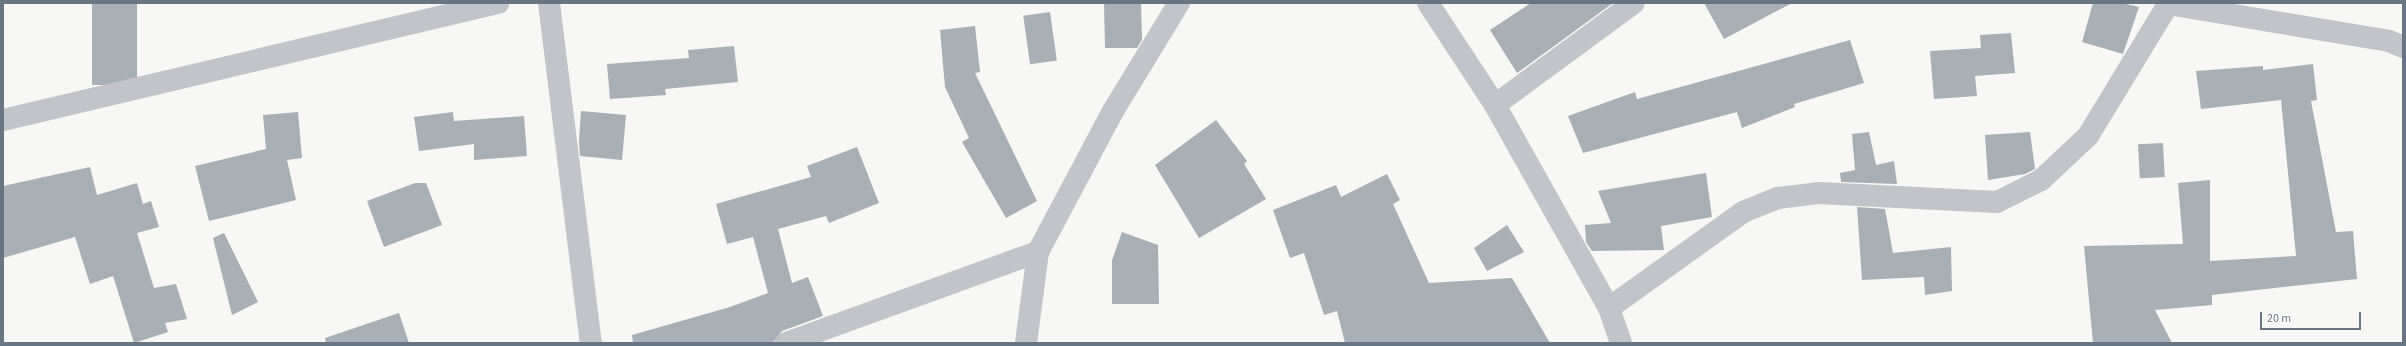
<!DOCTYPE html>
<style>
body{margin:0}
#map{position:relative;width:2406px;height:346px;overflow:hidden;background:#f7f7f5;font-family:"Source Sans 3",sans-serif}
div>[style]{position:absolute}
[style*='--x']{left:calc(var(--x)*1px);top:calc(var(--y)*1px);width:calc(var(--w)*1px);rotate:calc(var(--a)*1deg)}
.building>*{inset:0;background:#a8afb5;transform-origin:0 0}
.minor>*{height:22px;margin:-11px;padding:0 11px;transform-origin:11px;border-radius:11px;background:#c1c4c8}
span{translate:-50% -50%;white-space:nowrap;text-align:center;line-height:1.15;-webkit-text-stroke:4px #fff;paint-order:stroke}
.frame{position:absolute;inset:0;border:4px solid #687683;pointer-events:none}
.scale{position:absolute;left:2260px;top:312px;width:101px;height:18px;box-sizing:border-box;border:2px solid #687683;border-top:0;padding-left:5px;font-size:12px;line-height:14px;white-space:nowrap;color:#687683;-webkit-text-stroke:3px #fff;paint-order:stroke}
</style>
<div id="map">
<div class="building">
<i style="left:92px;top:3px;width:45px;height:82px"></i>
<i style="clip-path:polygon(1104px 3px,1141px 3px,1142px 40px,1137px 48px,1105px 48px)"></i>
<i style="clip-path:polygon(1531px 3px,1613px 3px,1517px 73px,1490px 30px)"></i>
<i style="clip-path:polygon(1704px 3px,1792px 3px,1724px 39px)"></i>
<i style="clip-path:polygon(2093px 3px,2122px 3px,2139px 7px,2123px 54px,2082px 42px)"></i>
<i style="left:1050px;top:12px;width:49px;height:27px;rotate:82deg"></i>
<i style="clip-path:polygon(975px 26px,980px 72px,975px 73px,1037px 201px,1006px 218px,962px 142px,969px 138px,945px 87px,940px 30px)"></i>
<i style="clip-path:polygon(2011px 33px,2015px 73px,1975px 76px,1977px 96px,1934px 99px,1930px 51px,1981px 48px,1980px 35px)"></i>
<i style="clip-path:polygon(1850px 40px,1864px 83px,1794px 104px,1795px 107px,1742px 128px,1737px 112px,1583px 153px,1568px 116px,1635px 92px,1637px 99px)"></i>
<i style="clip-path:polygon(734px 46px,738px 82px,665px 89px,666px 95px,610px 99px,607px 64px,689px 58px,688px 50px)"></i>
<i style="clip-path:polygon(2313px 64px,2317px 100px,2311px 101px,2336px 232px,2353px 231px,2357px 279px,2212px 295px,2212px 305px,2155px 310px,2172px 343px,2093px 343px,2084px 246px,2183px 244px,2178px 183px,2210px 180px,2210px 261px,2296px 256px,2281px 100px,2201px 109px,2196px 71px,2263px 66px,2263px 70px)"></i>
<i style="clip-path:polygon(581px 111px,626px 115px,622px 160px,580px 156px,579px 141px)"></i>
<i style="clip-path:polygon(298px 112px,302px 158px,287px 160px,296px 200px,209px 221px,195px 166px,266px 149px,263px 115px)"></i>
<i style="clip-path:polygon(453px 112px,454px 121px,524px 116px,527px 156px,474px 160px,474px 144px,419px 151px,414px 117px)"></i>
<i style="clip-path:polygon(1216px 120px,1247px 161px,1244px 164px,1266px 199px,1199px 238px,1155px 165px)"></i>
<i style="clip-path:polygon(1869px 132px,1876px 165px,1894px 161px,1897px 184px,1841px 182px,1840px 173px,1855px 170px,1852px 134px)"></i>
<i style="clip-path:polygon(2030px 132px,2035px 169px,2025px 174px,1988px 180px,1985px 135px)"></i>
<i style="left:2163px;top:143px;width:34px;height:25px;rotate:87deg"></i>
<i style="clip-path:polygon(857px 147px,879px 203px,829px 223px,826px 216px,778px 229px,792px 283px,808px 277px,823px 316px,782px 331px,773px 343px,633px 343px,632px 335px,730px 307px,768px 293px,753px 237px,727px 244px,716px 204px,811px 177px,807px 166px)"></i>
<i style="clip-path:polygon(90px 167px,97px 195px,137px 183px,143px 204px,151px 201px,159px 227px,137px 233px,154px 288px,176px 284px,187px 319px,165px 323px,168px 332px,134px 343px,113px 276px,90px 284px,75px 237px,3px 258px,3px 186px)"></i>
<i style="clip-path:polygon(1706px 173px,1712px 217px,1661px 226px,1664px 250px,1592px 251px,1586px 242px,1585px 225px,1611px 223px,1598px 191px)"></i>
<i style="clip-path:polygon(1387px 174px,1400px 200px,1393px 204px,1429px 283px,1512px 278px,1550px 343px,1345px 343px,1337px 311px,1324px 315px,1304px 253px,1290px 258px,1273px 210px,1336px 185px,1341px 197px)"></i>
<i style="clip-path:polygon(415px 183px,426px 183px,442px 225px,384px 247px,367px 201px)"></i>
<i style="clip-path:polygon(1857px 207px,1885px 209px,1893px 253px,1951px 247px,1952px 291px,1925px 295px,1924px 277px,1862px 280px)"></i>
<i style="clip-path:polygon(1507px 225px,1524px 252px,1487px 271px,1474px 248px)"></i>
<i style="clip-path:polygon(1122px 232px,1158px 245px,1159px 304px,1112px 304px,1112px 260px)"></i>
<i style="clip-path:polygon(224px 233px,258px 302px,232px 315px,213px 238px)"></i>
<i style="clip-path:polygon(399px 313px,409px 343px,326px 343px,325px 338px)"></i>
</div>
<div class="minor">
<i style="--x:549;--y:3;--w:343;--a:83"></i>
<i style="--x:1428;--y:3;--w:122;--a:56.7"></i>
<i style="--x:1495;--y:105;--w:233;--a:60.7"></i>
<i style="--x:1609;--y:308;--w:165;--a:-35.6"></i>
<i style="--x:1743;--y:212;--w:38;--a:-22"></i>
<i style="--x:1778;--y:198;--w:40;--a:-7.1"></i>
<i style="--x:1818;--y:193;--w:179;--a:2.9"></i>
<i style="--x:1997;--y:202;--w:49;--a:-26.6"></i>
<i style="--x:2041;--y:180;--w:64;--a:-43.1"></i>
<i style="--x:2088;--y:136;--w:156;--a:-58.7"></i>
<i style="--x:2168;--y:4;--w:224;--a:9.5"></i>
<i style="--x:2389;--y:41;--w:15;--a:23"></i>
<i style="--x:1495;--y:105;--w:172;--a:-36.3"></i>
<i style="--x:3;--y:120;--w:509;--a:-13.3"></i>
<i style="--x:1609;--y:308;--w:37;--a:71"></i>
<i style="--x:786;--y:343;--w:268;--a:-19.9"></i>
<i style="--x:1026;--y:343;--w:92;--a:-82.5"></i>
<i style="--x:1038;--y:252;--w:160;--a:-62"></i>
<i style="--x:1113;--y:111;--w:127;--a:-58.6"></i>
</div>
<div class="frame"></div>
<div class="scale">20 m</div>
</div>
